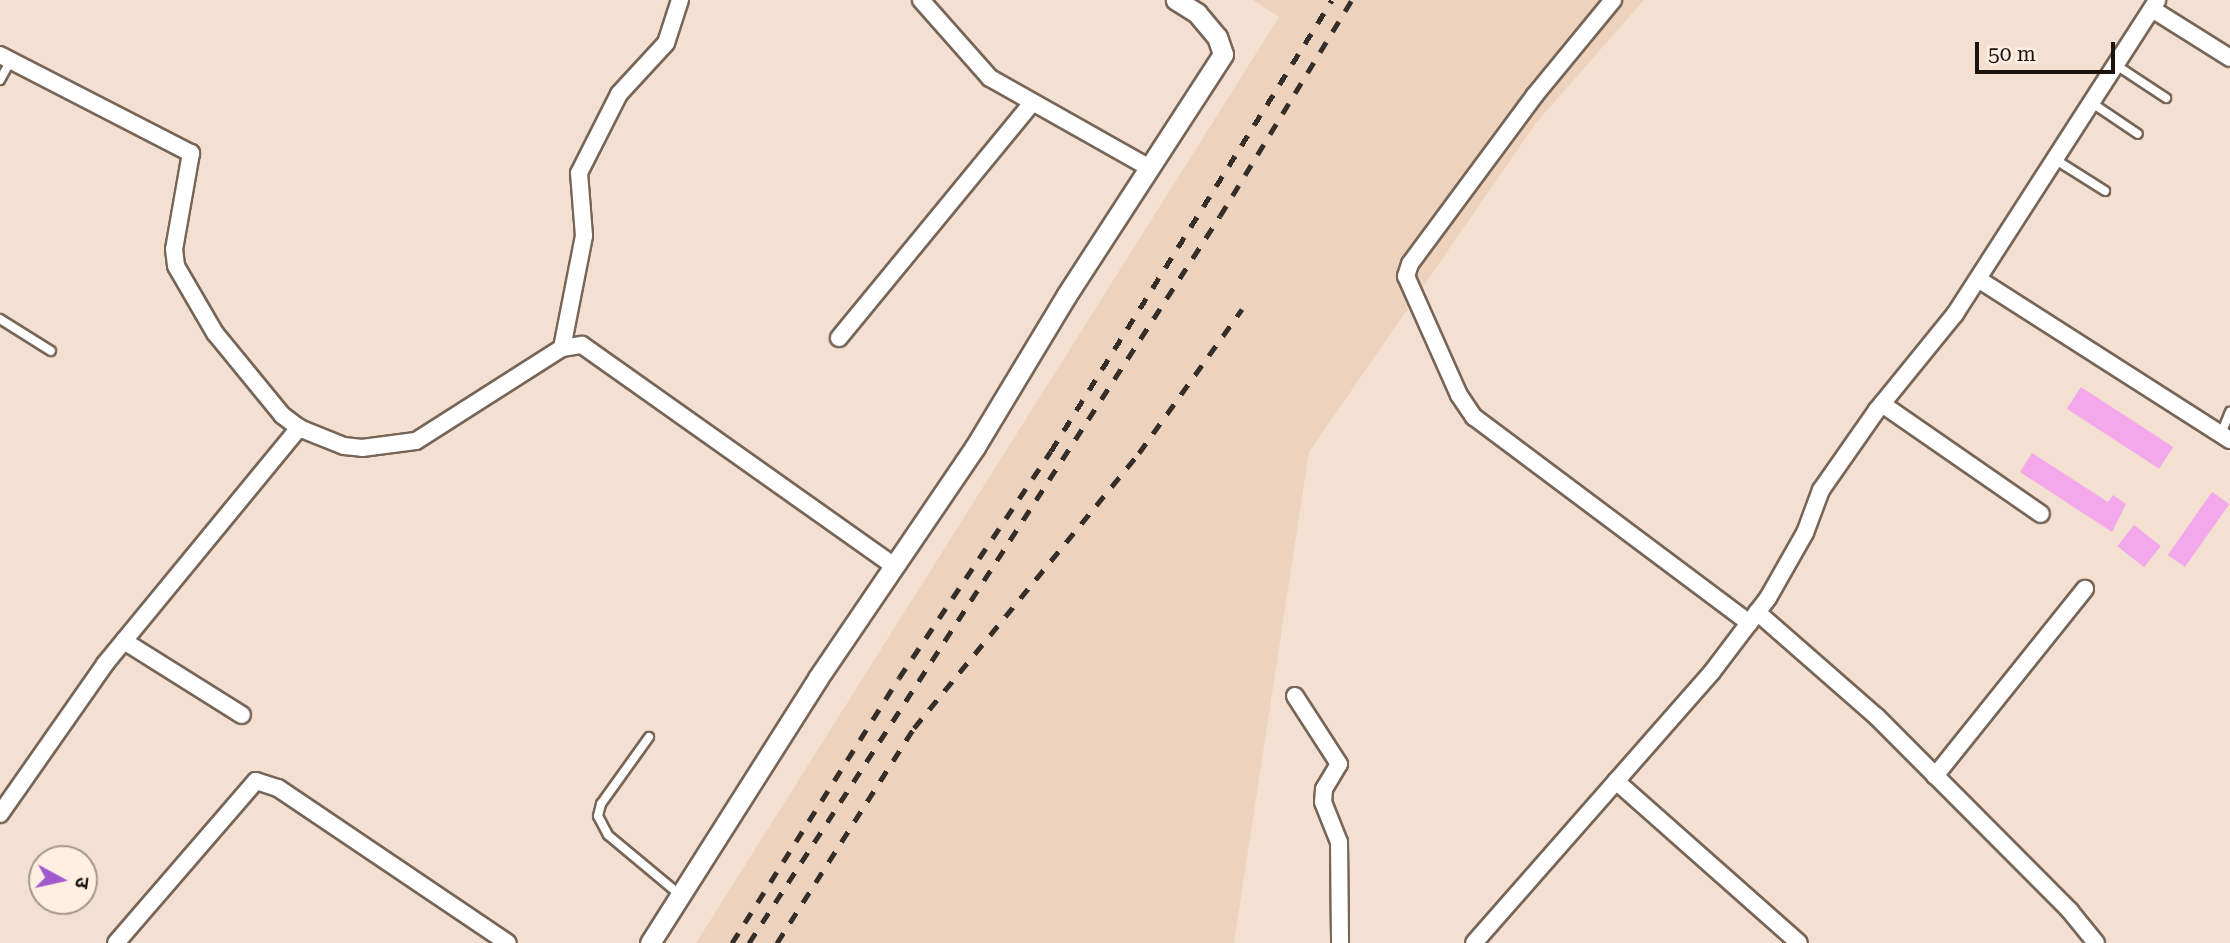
<!DOCTYPE html>
<meta charset="utf-8">
<style>
body{margin:0}
#map{position:relative;width:2230px;height:943px;overflow:hidden;background:#f4e0d1;font-family:"Roboto Serif","Noto Sans Devanagari",serif}
div>[style]{position:absolute}
[style*='--x']{left:calc(var(--x)*1px);top:calc(var(--y)*1px);width:calc(var(--w)*1px);rotate:calc(var(--a)*1deg)}
.built>*{inset:0;background:#edd3be}
.building>*{inset:0;background:#f2a8ea;transform-origin:0 0}
.roads{filter:drop-shadow(2px 0 #776658) drop-shadow(-2px 0 #776658) drop-shadow(0 2px #776658) drop-shadow(0 -2px #776658)}
.service>*{height:8px;margin:-4px;padding:0 4px;transform-origin:4px;border-radius:4px;background:#fff}
.minor>*{height:16px;margin:-8px;padding:0 8px;transform-origin:8px;border-radius:8px;background:#fff}
.tertiary>*{height:19px;margin:-9.5px;padding:0 9.5px;transform-origin:9.5px;border-radius:9.5px;background:#fff}
.rail>*{height:5px;margin-top:-2.5px;transform-origin:0;background:repeating-linear-gradient(90deg,#352d27 0 12px,transparent 0 24px)}
span{translate:-50% -50%;white-space:nowrap;text-align:center;line-height:1.15;-webkit-text-stroke:7px #ffeee2;paint-order:stroke}
.north{position:absolute;left:28px;top:845px;width:70px;height:70px;box-sizing:border-box;background:#ffeee2;border:2px solid #a3968d;border-radius:50%;rotate:98deg;font-size:19px;font-weight:700;line-height:28px;text-align:center;color:#1a130e}
.north::after{content:'';display:block;margin:auto;width:24px;height:32px;background:#a15ace;clip-path:polygon(50% 0,100% 100%,50% 72%,0 100%)}
.scale{position:absolute;left:1975px;top:42px;width:140px;height:32px;box-sizing:border-box;border:4px solid #1a130e;border-top:0;padding-left:9px;font-size:21px;line-height:24px;white-space:nowrap;color:#1a130e;-webkit-text-stroke:5px #ffeee2;paint-order:stroke}
</style>
<div id="map">
<div class="built">
<i style="clip-path:polygon(1253px 0,1644px 0,1536px 123px,1309px 452px,1234px 943px,696px 943px,1279px 17px)"></i>
</div>
<div class="building">
<i style="left:2081px;top:387px;width:110px;height:26px;rotate:33deg"></i>
<i style="clip-path:polygon(2032px 453px,2108px 502px,2113px 495px,2126px 504px,2112px 532px,2020px 472px)"></i>
<i style="left:2212px;top:492px;width:21px;height:77px;rotate:35deg"></i>
<i style="left:2134px;top:525px;width:34px;height:27px;rotate:38deg"></i>
</div>
<div class="roads">
<div class="service">
<i style="--x:2116;--y:65;--w:60;--a:33.4"></i>
<i style="--x:0;--y:80;--w:21;--a:-61"></i>
<i style="--x:2092;--y:103;--w:55;--a:34"></i>
<i style="--x:2056;--y:160;--w:58;--a:32.3"></i>
<i style="--x:0;--y:319;--w:60;--a:32.1"></i>
<i style="--x:2221;--y:434;--w:24;--a:-68"></i>
<i style="--x:649;--y:737;--w:82;--a:125.6"></i>
<i style="--x:601;--y:804;--w:12;--a:104"></i>
<i style="--x:598;--y:816;--w:21;--a:62"></i>
<i style="--x:608;--y:835;--w:94;--a:39.8"></i>
</div>
<div class="minor">
<i style="--x:921;--y:0;--w:104;--a:48.5"></i>
<i style="--x:990;--y:78;--w:184;--a:29.4"></i>
<i style="--x:1613;--y:0;--w:123;--a:129.4"></i>
<i style="--x:1535;--y:95;--w:210;--a:126.5"></i>
<i style="--x:1410;--y:264;--w:13;--a:108"></i>
<i style="--x:1406;--y:276;--w:130;--a:66"></i>
<i style="--x:1459;--y:395;--w:27;--a:56"></i>
<i style="--x:1474;--y:417;--w:344;--a:36.8"></i>
<i style="--x:2152;--y:9;--w:92;--a:32.1"></i>
<i style="--x:0;--y:55;--w:215;--a:27.2"></i>
<i style="--x:191;--y:153;--w:97;--a:100"></i>
<i style="--x:174;--y:249;--w:17;--a:83"></i>
<i style="--x:176;--y:266;--w:78;--a:59.8"></i>
<i style="--x:215;--y:333;--w:106;--a:50.7"></i>
<i style="--x:282;--y:415;--w:21;--a:37"></i>
<i style="--x:299;--y:428;--w:48;--a:21.8"></i>
<i style="--x:344;--y:446;--w:18;--a:6"></i>
<i style="--x:362;--y:448;--w:54;--a:-7.4"></i>
<i style="--x:416;--y:441;--w:173;--a:-32.5"></i>
<i style="--x:562;--y:348;--w:20;--a:-9"></i>
<i style="--x:582;--y:345;--w:382;--a:35.3"></i>
<i style="--x:1978;--y:279;--w:299;--a:32.6"></i>
<i style="--x:839;--y:338;--w:303;--a:-50.6"></i>
<i style="--x:562;--y:348;--w:114;--a:-78.9"></i>
<i style="--x:584;--y:236;--w:63;--a:-94.5"></i>
<i style="--x:579;--y:173;--w:89;--a:-63.1"></i>
<i style="--x:619;--y:94;--w:69;--a:-47.3"></i>
<i style="--x:666;--y:43;--w:45;--a:-72"></i>
<i style="--x:1882;--y:404;--w:193;--a:34.7"></i>
<i style="--x:1757;--y:612;--w:159;--a:41.2"></i>
<i style="--x:1877;--y:717;--w:274;--a:45.1"></i>
<i style="--x:2070;--y:911;--w:41;--a:50.9"></i>
<i style="--x:124;--y:641;--w:139;--a:32.1"></i>
<i style="--x:1295;--y:696;--w:81;--a:57.1"></i>
<i style="--x:1339;--y:764;--w:29;--a:121"></i>
<i style="--x:1324;--y:789;--w:13;--a:94"></i>
<i style="--x:1323;--y:802;--w:43;--a:68.2"></i>
<i style="--x:1339;--y:842;--w:101;--a:89.4"></i>
<i style="--x:1935;--y:776;--w:240;--a:-51.3"></i>
<i style="--x:1616;--y:781;--w:244;--a:41.5"></i>
<i style="--x:0;--y:814;--w:183;--a:-55"></i>
<i style="--x:105;--y:664;--w:306;--a:-50.6"></i>
<i style="--x:116;--y:943;--w:214;--a:-49.2"></i>
<i style="--x:256;--y:781;--w:23;--a:18"></i>
<i style="--x:278;--y:788;--w:277;--a:34"></i>
<i style="--x:1474;--y:943;--w:361;--a:-48.7"></i>
<i style="--x:1712;--y:672;--w:93;--a:-52.9"></i>
<i style="--x:1768;--y:598;--w:75;--a:-60.4"></i>
<i style="--x:1805;--y:533;--w:46;--a:-69.6"></i>
<i style="--x:1821;--y:490;--w:98;--a:-55"></i>
<i style="--x:1877;--y:410;--w:124;--a:-50.9"></i>
<i style="--x:1955;--y:314;--w:373;--a:-57.2"></i>
</div>
<div class="tertiary">
<i style="--x:650;--y:943;--w:314;--a:-57.6"></i>
<i style="--x:818;--y:678;--w:279;--a:-55.8"></i>
<i style="--x:975;--y:447;--w:176;--a:-58.9"></i>
<i style="--x:1066;--y:296;--w:288;--a:-57"></i>
<i style="--x:1223;--y:54;--w:18;--a:-109"></i>
<i style="--x:1217;--y:37;--w:31;--a:-130"></i>
<i style="--x:1197;--y:13;--w:25;--a:-148"></i>
</div>
</div>
<div class="rail">
<i style="--x:732;--y:943;--w:313;--a:-57.8"></i>
<i style="--x:899;--y:678;--w:273;--a:-56.2"></i>
<i style="--x:1051;--y:451;--w:531;--a:-58.07"></i>
<i style="--x:749;--y:943;--w:866;--a:-57.06"></i>
<i style="--x:1220;--y:216;--w:253;--a:-58.6"></i>
<i style="--x:777;--y:943;--w:255;--a:-57.5"></i>
<i style="--x:914;--y:728;--w:355;--a:-50.7"></i>
<i style="--x:1139;--y:453;--w:177;--a:-54.4"></i>
</div>
<div class="north">उ</div>
<div class="scale">50 m</div>
</div>
